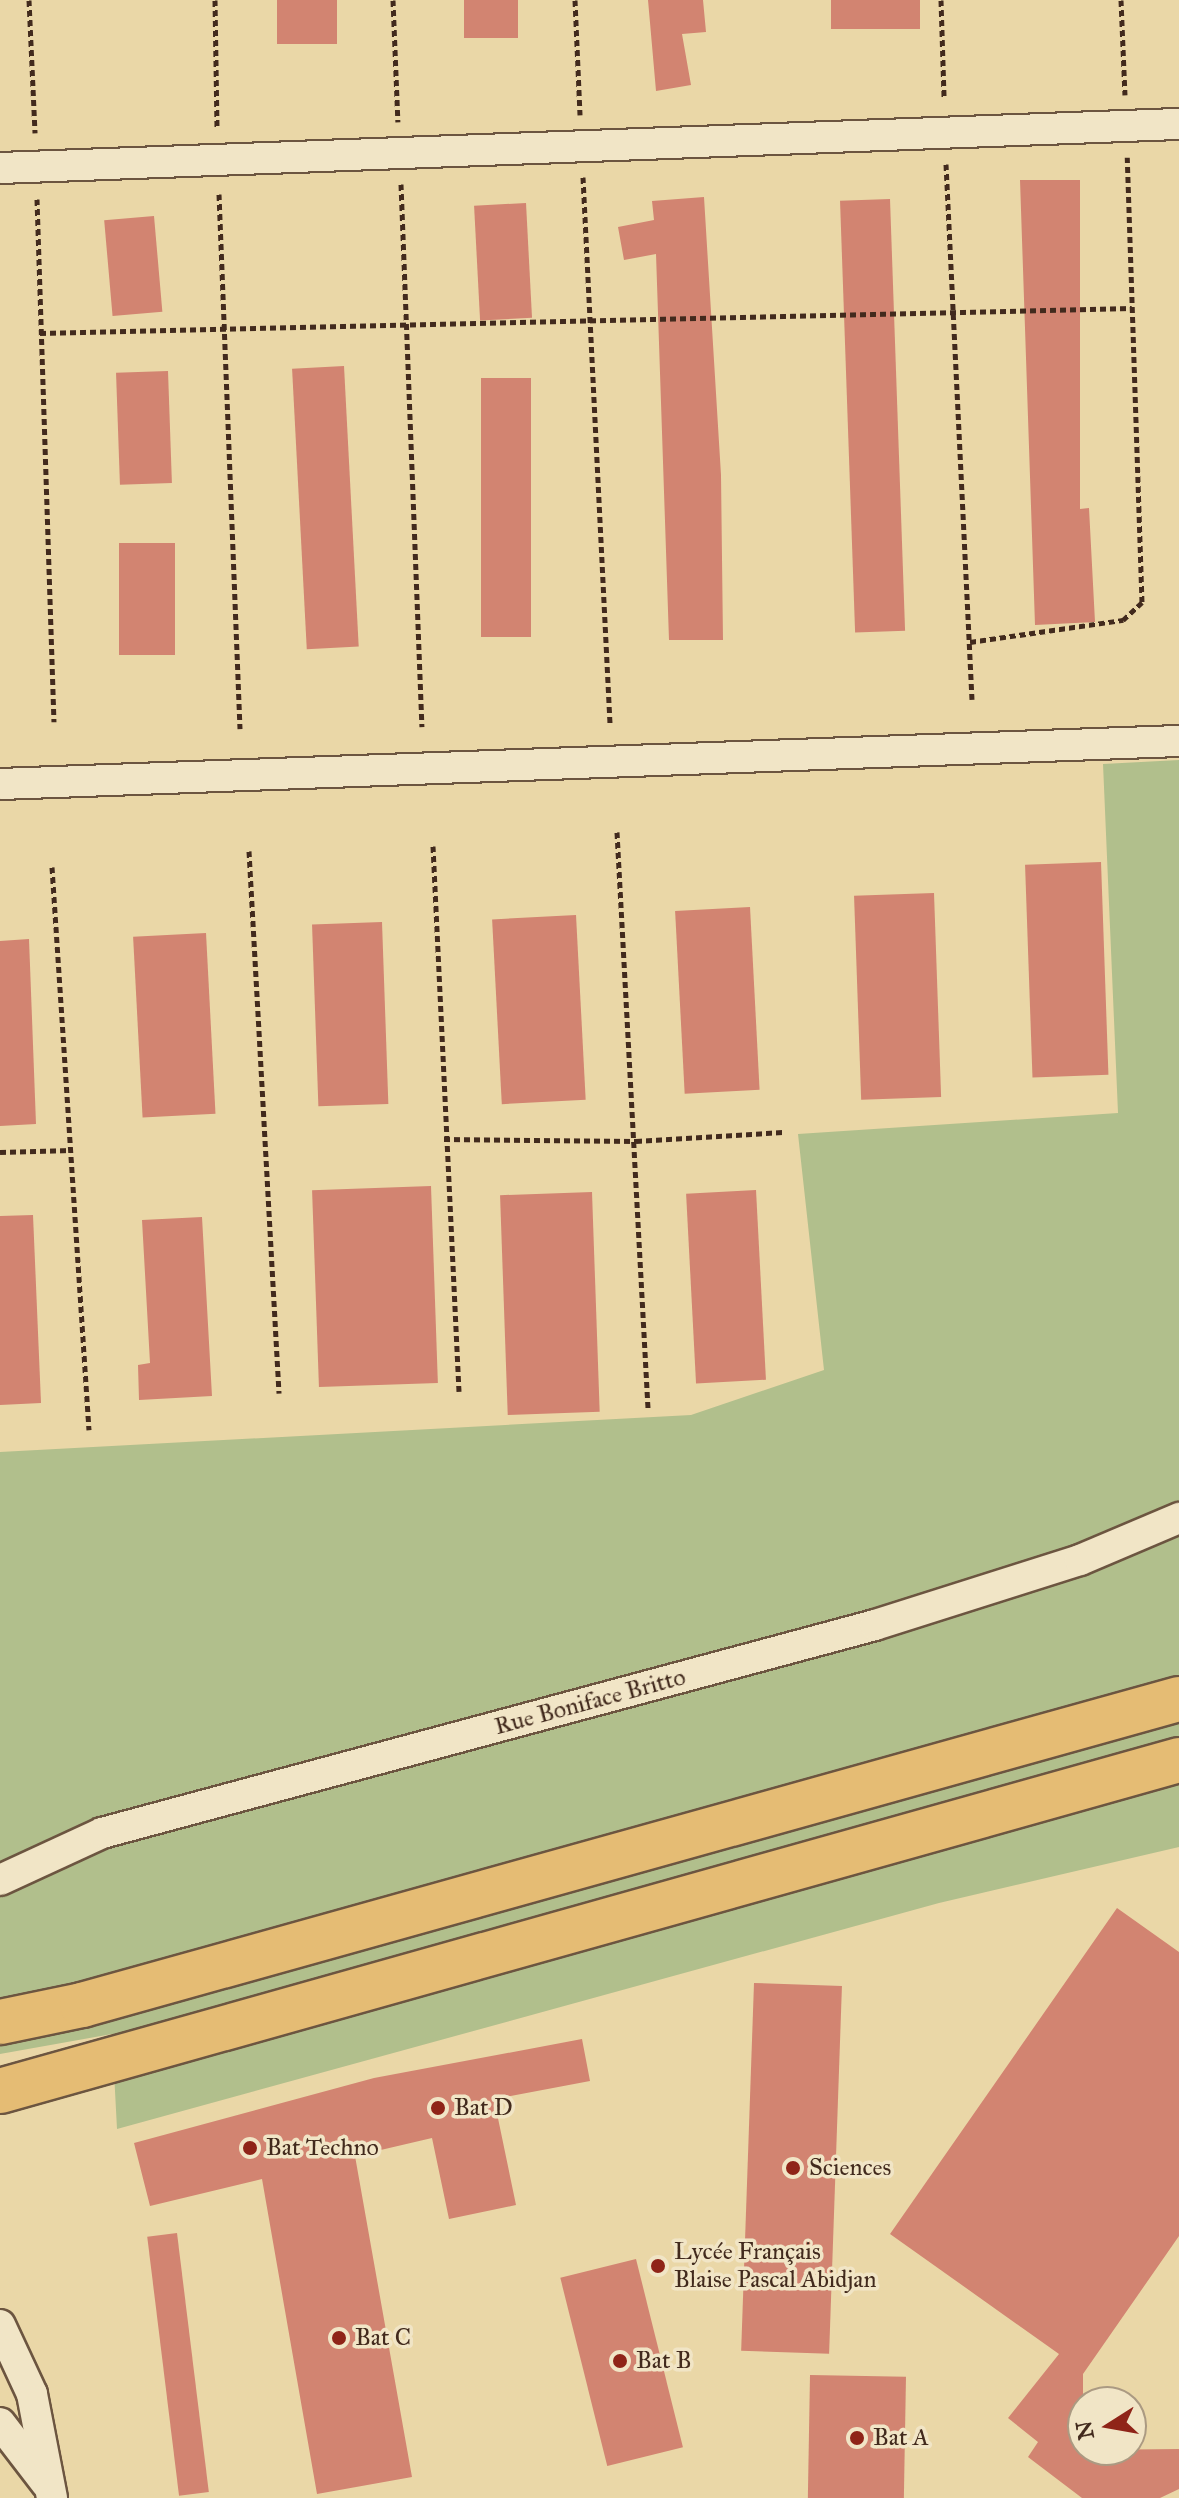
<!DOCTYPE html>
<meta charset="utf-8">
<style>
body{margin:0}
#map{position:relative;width:1179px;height:2498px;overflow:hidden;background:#ead7a7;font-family:"IM FELL Great Primer",serif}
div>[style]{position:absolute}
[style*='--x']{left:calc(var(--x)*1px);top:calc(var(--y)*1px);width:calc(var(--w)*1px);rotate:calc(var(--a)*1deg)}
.green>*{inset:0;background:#b1bf8c}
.building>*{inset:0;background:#d28471;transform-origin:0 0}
.path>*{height:5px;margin-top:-2.5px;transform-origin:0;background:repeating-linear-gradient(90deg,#422a1d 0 6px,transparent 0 10px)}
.roads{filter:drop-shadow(2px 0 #6c5540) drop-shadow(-2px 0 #6c5540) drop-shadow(0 2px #6c5540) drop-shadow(0 -2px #6c5540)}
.minor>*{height:30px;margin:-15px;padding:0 15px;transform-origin:15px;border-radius:15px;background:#f1e5c6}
.trunk>*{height:44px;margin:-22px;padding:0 22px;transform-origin:22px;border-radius:22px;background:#e5bc74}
.dots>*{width:22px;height:22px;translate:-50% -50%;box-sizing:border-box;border:4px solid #f1e5c6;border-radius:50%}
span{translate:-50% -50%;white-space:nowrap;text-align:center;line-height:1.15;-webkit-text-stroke:7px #f1e5c6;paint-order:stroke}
.street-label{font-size:24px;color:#422a1d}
.poi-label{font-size:24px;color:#422a1d}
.left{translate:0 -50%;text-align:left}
.north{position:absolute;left:1067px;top:2386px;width:80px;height:80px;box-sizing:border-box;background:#f1e5c6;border:2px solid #ab9a82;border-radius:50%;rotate:259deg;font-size:22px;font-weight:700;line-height:32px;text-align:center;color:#422a1d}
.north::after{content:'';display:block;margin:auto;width:28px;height:36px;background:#8f2418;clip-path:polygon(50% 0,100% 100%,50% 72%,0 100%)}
</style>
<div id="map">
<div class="green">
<i style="clip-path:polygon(1179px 760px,1179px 1847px,939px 1903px,117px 2129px,112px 2034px,0 2054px,0 1452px,691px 1415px,824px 1370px,798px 1134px,1118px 1113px,1103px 764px)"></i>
</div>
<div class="building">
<i style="left:277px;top:0;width:60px;height:44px"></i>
<i style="left:464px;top:0;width:54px;height:38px"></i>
<i style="clip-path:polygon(648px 0,703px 0,706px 32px,682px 34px,691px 85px,656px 91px)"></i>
<i style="left:831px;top:0;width:89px;height:29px"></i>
<i style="clip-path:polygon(1020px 180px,1080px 180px,1080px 509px,1089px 508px,1095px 622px,1035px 625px)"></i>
<i style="clip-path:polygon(704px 197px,721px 475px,723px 640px,669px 640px,656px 254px,624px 260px,618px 227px,654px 220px,652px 201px)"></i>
<i style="left:890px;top:199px;width:432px;height:50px;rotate:88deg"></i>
<i style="left:526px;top:203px;width:115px;height:52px;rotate:87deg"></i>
<i style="left:154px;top:216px;width:96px;height:50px;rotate:85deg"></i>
<i style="left:344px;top:366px;width:281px;height:52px;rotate:87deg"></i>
<i style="left:168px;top:371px;width:112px;height:52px;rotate:88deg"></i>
<i style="left:481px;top:378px;width:50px;height:259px"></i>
<i style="left:119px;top:543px;width:56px;height:112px"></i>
<i style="left:1101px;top:862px;width:213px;height:76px;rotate:88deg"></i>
<i style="left:934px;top:893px;width:204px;height:80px;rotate:88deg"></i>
<i style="left:750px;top:907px;width:183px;height:75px;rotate:87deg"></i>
<i style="left:576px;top:915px;width:185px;height:84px;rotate:87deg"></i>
<i style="left:382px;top:922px;width:182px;height:70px;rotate:88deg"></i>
<i style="left:206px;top:933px;width:181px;height:73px;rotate:87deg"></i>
<i style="clip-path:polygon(29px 939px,36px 1124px,0 1126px,0 941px)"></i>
<i style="left:431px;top:1186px;width:197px;height:119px;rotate:88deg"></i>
<i style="left:756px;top:1190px;width:190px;height:70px;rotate:87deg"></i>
<i style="left:592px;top:1192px;width:220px;height:92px;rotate:88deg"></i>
<i style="clip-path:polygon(33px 1215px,41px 1403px,0 1405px,0 1216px)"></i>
<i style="clip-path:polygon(202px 1217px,212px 1396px,139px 1400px,138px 1365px,150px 1363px,142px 1220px)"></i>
<i style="clip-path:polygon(1117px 1908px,1179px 1952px,1179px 2236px,1083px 2374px,1083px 2450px,1179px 2449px,1179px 2489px,1160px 2498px,1082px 2498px,1028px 2457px,1038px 2442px,1008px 2418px,1059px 2354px,890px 2234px)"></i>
<i style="left:754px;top:1983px;width:88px;height:368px;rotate:2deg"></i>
<i style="clip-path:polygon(582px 2039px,590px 2081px,494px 2099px,516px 2205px,449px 2219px,432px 2138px,355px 2156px,412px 2477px,317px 2494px,262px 2179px,150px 2206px,134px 2143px,374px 2078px)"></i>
<i style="left:177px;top:2233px;width:261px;height:30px;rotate:83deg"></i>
<i style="left:636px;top:2259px;width:194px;height:78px;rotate:76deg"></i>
<i style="left:810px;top:2375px;width:96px;height:123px;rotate:1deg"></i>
</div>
<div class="path">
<i style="--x:29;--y:0;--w:133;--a:87.4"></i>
<i style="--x:215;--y:0;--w:128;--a:89.1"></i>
<i style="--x:393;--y:0;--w:122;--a:87.7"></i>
<i style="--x:575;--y:0;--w:115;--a:87.5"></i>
<i style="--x:941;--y:0;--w:98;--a:88.2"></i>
<i style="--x:1121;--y:0;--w:95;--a:87.6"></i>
<i style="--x:946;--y:164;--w:536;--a:87.22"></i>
<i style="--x:583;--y:177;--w:548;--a:87.17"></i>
<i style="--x:401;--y:184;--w:543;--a:87.79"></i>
<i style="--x:219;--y:194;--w:535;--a:87.75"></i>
<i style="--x:37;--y:199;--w:523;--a:88.14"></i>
<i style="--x:40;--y:333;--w:1092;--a:-1.31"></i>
<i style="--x:970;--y:642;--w:155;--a:-8.2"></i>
<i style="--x:1123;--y:620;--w:26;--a:-43"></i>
<i style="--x:1142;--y:602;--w:445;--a:-91.9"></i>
<i style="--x:617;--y:832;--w:577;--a:86.92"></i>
<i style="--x:433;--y:846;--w:546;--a:87.27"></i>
<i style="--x:249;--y:851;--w:543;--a:86.83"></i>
<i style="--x:52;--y:867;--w:564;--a:86.24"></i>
<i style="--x:444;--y:1139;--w:192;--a:0.6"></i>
<i style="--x:636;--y:1141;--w:147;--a:-3.5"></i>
<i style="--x:0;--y:1152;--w:72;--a:-1.6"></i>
</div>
<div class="roads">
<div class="minor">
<i style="--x:0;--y:168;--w:1180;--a:-2.14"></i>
<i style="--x:0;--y:784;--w:1180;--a:-2.09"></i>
<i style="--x:0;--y:1880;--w:112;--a:-24.7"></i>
<i style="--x:102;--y:1833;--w:800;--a:-15.06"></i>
<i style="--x:875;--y:1625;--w:215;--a:-17.6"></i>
<i style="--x:1080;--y:1560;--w:108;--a:-23"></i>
<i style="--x:0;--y:2325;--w:76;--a:65.1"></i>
<i style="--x:32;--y:2394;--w:106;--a:79.1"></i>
<i style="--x:0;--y:2423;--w:76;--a:52.5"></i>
</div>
<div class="trunk">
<i style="--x:0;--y:2022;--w:84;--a:-11.7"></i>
<i style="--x:82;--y:2005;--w:1139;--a:-15.59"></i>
<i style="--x:0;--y:2091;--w:1225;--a:-15.68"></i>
</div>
</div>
<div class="dots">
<i style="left:438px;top:2108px;background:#8f2418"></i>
<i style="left:250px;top:2148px;background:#8f2418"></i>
<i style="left:793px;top:2168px;background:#8f2418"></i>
<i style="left:658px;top:2266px;background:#8f2418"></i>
<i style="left:339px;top:2338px;background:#8f2418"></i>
<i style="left:620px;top:2361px;background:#8f2418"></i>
<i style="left:857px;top:2438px;background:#8f2418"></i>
</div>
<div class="street-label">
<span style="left:590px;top:1702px;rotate:-15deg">Rue Boniface Britto</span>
</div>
<div class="poi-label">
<span class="left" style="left:454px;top:2108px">Bat D</span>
<span class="left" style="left:266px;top:2148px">Bat Techno</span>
<span class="left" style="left:809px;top:2168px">Sciences</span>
<span class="left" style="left:674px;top:2266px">Lycée Français<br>Blaise Pascal Abidjan</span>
<span class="left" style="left:355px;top:2338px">Bat C</span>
<span class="left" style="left:636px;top:2361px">Bat B</span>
<span class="left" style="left:873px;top:2438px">Bat A</span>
</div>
<div class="north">N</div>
</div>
